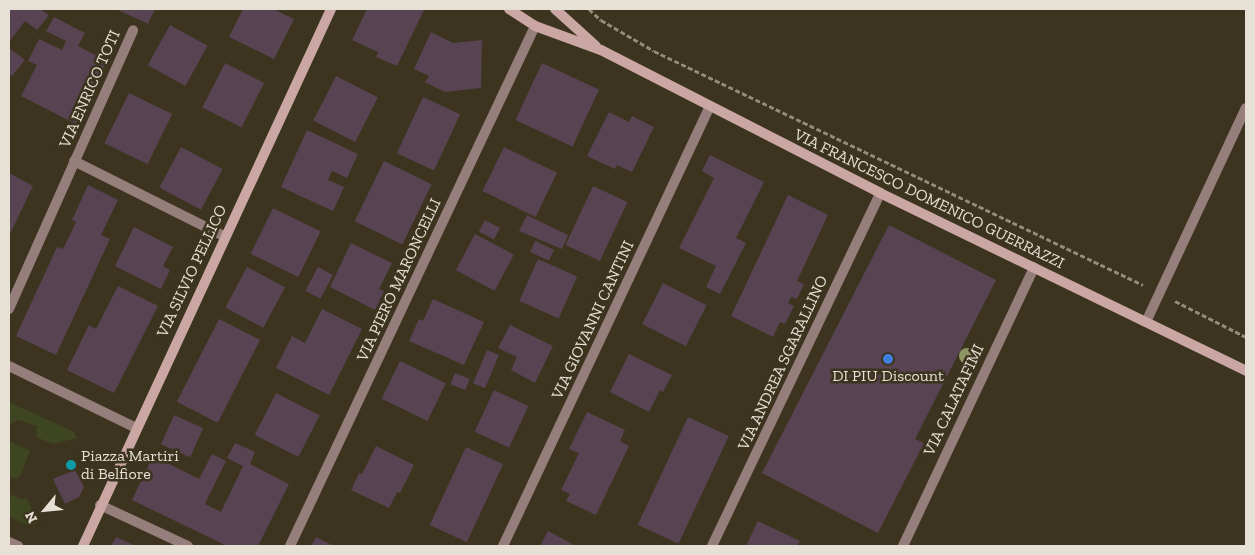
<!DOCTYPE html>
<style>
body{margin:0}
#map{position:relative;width:1255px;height:555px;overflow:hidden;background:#3d341f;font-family:"Zilla Slab",serif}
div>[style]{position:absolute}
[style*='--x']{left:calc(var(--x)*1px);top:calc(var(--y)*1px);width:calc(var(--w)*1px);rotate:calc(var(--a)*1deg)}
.green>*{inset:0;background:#3e4621}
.building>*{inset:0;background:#574352;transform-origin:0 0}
.path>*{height:3px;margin-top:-1.5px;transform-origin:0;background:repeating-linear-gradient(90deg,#938c7b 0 5px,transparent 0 7.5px)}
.lane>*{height:10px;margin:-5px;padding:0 5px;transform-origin:5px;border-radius:5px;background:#957e7c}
.street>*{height:10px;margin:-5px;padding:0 5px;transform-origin:5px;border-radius:5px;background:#957e7c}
.secondary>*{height:10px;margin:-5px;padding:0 5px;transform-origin:5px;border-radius:5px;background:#cba7a4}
.trees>*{width:16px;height:16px;margin:-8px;border-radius:50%;background:#8f9464}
.dots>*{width:14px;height:14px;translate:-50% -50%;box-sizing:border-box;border:2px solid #3d341f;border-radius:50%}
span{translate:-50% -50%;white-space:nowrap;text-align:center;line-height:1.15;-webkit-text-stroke:5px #3d341f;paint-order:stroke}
.street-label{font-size:16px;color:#e6e1d4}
.poi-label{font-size:16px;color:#e6e1d4}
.left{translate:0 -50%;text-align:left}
.frame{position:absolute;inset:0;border:10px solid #e6e1d4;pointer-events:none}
.north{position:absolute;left:20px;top:485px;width:50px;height:50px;-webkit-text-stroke:4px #3d341f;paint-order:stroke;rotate:242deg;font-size:14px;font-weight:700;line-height:20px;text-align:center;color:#e6e1d4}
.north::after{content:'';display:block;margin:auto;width:18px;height:22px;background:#e6e1d4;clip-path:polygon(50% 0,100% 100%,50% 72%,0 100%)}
</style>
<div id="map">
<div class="green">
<i style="clip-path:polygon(9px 402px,74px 432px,77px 438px,53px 444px,36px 437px,37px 426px,18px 420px,9px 425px)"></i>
<i style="clip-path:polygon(9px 441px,30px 451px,20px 476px,14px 479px,9px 476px)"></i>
<i style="clip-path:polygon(9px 494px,21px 499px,27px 498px,37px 523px,29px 526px,9px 516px)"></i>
</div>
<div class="building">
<i style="clip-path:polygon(9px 9px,40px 9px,49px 15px,37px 30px,25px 21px,9px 42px)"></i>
<i style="clip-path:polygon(116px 9px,155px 9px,148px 24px)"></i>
<i style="clip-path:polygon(243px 9px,273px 9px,294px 19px,274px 59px,229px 37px)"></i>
<i style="clip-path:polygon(367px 9px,424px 10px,397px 66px,376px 57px,378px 52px,352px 40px)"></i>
<i style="clip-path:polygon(54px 17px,85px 33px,78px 46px,107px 61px,76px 124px,21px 96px,37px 65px,28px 61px,39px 39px,62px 50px,66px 41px,46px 31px)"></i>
<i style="left:170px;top:25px;width:43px;height:46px;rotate:29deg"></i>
<i style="clip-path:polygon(431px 32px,453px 43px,482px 40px,481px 88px,445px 92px,425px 82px,429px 76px,414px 69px)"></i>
<i style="clip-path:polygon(9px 48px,25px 60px,12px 76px,9px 74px)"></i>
<i style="left:225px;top:63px;width:44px;height:50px;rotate:27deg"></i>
<i style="left:542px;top:63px;width:63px;height:63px;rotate:25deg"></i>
<i style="left:336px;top:76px;width:47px;height:50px;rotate:27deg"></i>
<i style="left:129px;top:93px;width:48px;height:56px;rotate:26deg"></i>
<i style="left:423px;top:97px;width:41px;height:62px;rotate:25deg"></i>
<i style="clip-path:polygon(609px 112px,629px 122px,632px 116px,654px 127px,632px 172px,617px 165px,615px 169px,587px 156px)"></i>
<i style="clip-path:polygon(307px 130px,358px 154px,347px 178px,332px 171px,328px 180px,344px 187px,333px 211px,281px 187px)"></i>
<i style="left:181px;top:147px;width:47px;height:46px;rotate:28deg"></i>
<i style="left:504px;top:147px;width:59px;height:49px;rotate:26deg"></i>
<i style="clip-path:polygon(710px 155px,764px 182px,736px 238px,746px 243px,720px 294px,706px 287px,716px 266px,679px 248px,714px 178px,702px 171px)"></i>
<i style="left:384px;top:161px;width:53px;height:67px;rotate:26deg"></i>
<i style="clip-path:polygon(9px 173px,33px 186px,9px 236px)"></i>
<i style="clip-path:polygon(88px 185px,118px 200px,101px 235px,110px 239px,56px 355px,16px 336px,57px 247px,63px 249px,76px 222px,72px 220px)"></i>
<i style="left:593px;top:186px;width:38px;height:65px;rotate:25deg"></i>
<i style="clip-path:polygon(788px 195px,828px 215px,797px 281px,804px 284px,797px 299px,791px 297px,788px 303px,794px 306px,785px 324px,780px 322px,773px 337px,731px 316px)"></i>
<i style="left:273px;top:208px;width:53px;height:51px;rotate:26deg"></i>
<i style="clip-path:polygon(527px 215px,568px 235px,562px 249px,519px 231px)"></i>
<i style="left:485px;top:220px;width:17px;height:13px;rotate:28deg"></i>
<i style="clip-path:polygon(889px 225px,996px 280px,915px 439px,924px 443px,878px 533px,762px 473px)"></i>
<i style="clip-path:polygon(134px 227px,173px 247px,163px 266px,170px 270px,161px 289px,115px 266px)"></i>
<i style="left:475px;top:234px;width:44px;height:41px;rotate:28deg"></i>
<i style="left:535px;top:241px;width:21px;height:12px;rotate:25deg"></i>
<i style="clip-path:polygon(351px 243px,392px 263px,379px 289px,384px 291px,375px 310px,330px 287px)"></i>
<i style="left:538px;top:259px;width:43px;height:46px;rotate:24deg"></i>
<i style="left:247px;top:267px;width:43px;height:46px;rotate:28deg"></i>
<i style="left:318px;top:267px;width:17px;height:27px;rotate:28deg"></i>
<i style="left:663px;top:283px;width:49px;height:46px;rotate:27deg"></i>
<i style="clip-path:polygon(118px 286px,158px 306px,114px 393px,67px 370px,89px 325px,96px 329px)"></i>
<i style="clip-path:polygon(433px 299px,484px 322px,464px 365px,409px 341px,419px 319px,423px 321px)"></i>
<i style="clip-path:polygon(322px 309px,362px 329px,329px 395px,276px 368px,292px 336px,305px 343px)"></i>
<i style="left:219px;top:319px;width:46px;height:93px;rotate:27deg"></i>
<i style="clip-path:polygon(510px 325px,553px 346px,535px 383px,511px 370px,517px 357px,498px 348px)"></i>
<i style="left:487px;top:350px;width:13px;height:36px;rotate:23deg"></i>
<i style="clip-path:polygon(629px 354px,672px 375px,663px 392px,660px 390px,649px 412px,610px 392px)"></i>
<i style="left:400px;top:361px;width:51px;height:42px;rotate:26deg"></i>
<i style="left:455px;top:373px;width:16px;height:12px;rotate:22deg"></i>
<i style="left:494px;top:390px;width:38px;height:46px;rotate:25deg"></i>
<i style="left:276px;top:393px;width:49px;height:47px;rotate:27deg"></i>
<i style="clip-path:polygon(587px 412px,625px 430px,620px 441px,629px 446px,596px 515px,566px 501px,570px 494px,561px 490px,579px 453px,569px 449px)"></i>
<i style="left:174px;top:415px;width:32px;height:32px;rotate:24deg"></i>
<i style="left:688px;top:417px;width:45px;height:119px;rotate:25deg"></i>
<i style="clip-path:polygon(235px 443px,255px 452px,250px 464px,289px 484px,258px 546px,227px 546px,132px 500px,153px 456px,199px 479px,212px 454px,226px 461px,205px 504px,221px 512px,243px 466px,227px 458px)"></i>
<i style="clip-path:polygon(376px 446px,414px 465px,400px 493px,397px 492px,389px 508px,351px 490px,359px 473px,362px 474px)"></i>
<i style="left:466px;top:447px;width:41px;height:86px;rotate:25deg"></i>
<i style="clip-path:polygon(75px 470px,84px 487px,79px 497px,65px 504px,53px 479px)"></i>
<i style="clip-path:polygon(758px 521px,800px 541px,797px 546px,746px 546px)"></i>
<i style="clip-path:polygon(548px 531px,576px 546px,540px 546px)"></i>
<i style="clip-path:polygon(116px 537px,136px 546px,111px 546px)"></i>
<i style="clip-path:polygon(316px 537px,334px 546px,311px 546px)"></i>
</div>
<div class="path">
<i style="--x:589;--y:9;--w:16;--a:43"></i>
<i style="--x:601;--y:20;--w:61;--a:30.3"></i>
<i style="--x:654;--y:51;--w:542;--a:25.57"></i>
<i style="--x:1175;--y:301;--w:80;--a:26.9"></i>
</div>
<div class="lane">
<i style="--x:1146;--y:322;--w:236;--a:-65"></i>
</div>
<div class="street">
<i style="--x:74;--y:161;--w:168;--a:26.6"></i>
<i style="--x:9;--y:309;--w:305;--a:-66"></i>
<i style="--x:9;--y:366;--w:141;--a:26"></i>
<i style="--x:100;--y:505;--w:97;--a:25"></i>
<i style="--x:9;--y:542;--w:10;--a:24"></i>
<i style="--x:290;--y:546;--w:575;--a:-64.77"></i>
<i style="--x:503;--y:546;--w:485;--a:-64.8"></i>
<i style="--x:712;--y:546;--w:391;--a:-64.5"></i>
<i style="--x:903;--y:546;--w:308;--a:-64.8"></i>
</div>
<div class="secondary">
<i style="--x:509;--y:9;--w:31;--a:33"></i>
<i style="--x:535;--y:26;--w:70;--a:20"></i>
<i style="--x:601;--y:50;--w:314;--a:27.1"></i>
<i style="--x:880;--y:193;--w:407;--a:25.9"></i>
<i style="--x:555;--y:9;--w:55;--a:42.1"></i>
<i style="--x:83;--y:546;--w:592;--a:-65.21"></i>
</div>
<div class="trees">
<i style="left:967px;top:356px"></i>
</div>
<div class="dots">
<i style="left:888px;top:359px;background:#3f7fe0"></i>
<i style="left:71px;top:465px;background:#0f9aa8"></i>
</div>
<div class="street-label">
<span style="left:90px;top:89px;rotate:-66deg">VIA ENRICO TOTI</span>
<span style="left:929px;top:199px;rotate:26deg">VIA FRANCESCO DOMENICO GUERRAZZI</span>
<span style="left:192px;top:271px;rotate:-65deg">VIA SILVIO PELLICO</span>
<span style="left:399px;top:280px;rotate:-65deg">VIA PIERO MARONCELLI</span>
<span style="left:593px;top:320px;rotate:-65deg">VIA GIOVANNI CANTINI</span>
<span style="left:783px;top:363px;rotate:-65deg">VIA ANDREA SGARALLINO</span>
<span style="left:954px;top:400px;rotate:-65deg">VIA CALATAFIMI</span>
</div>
<div class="poi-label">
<span style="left:888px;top:376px">DI PIU Discount</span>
<span class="left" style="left:81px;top:465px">Piazza Martiri<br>di Belfiore</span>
</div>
<div class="frame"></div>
<div class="north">N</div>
</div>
